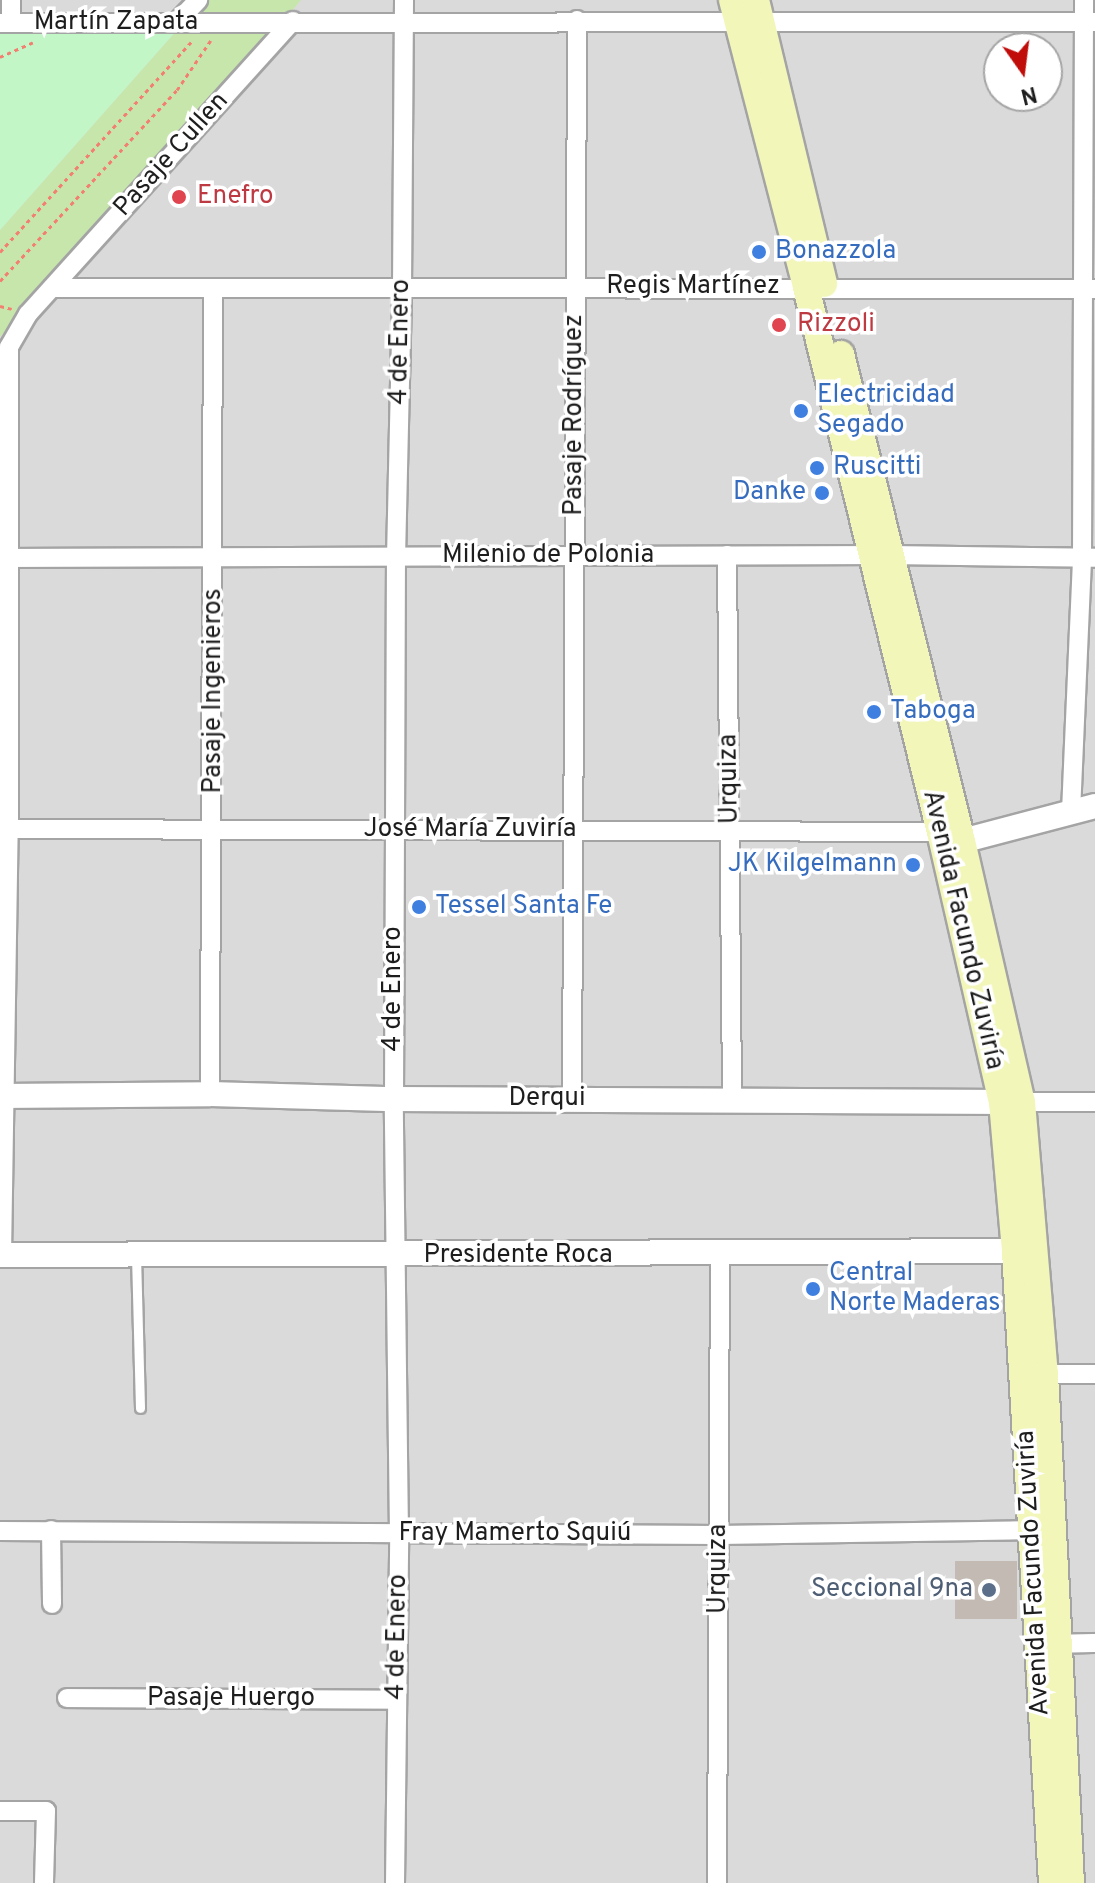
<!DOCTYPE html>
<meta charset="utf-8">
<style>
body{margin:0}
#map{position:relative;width:1095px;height:1883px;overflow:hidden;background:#eeeae3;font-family:Overpass,sans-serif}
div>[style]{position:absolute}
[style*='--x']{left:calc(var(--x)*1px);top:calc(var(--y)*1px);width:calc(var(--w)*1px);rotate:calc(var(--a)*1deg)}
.residential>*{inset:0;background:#dbdada}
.grass>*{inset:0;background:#c7e6ac}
.park>*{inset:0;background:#c2f6c7}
.building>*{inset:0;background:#c2bab3;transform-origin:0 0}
.path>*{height:3px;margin-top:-1.5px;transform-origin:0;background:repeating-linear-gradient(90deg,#f27f70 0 4px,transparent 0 8px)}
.roads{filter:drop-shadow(2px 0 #a4a4a4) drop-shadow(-2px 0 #a4a4a4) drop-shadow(0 2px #a4a4a4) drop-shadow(0 -2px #a4a4a4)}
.service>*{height:9px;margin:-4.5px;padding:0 4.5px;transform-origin:4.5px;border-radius:4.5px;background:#fff}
.minor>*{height:18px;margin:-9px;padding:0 9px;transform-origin:9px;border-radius:9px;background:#fff}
.tertiary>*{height:24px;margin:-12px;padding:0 12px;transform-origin:12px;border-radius:12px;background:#fff}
.secondary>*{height:26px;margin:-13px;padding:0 13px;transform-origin:13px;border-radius:13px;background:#f2f6b9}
.dots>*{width:22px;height:22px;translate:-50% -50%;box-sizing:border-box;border:4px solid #fff;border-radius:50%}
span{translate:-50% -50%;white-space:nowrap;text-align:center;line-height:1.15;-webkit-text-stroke:7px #fff;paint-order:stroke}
.street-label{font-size:26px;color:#1d1d1d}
.health-label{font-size:26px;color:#be3a42}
.left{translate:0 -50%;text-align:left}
.shop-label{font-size:26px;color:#366cbe}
.right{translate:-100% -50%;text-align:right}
.service-label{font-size:26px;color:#4e5e75}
.north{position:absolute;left:983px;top:32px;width:80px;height:80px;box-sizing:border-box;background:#fff;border:2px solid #a5a5a5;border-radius:50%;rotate:166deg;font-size:22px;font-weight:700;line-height:32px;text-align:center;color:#1d1d1d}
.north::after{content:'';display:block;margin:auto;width:28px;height:36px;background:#c00d0a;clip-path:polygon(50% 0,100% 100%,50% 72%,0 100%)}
</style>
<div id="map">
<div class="residential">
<i style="clip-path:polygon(evenodd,0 0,1095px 0,1095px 1883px,0 1883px,0 0,999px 48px,1047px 48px,1047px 96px,999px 96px,999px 48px)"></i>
</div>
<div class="grass">
<i style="clip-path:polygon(207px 0,301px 0,291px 12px,196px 13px)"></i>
<i style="clip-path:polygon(275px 29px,0 337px,0 230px,177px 30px)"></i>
</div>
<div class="park">
<i style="clip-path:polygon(0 30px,177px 30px,0 230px)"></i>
</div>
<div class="building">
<i style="left:955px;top:1561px;width:62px;height:58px"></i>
</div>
<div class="path">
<i style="--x:0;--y:57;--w:36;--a:-24"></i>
<i style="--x:0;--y:252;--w:284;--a:-47.7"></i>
<i style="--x:0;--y:281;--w:260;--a:-47.2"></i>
<i style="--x:177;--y:90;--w:60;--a:-55.8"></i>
<i style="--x:0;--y:306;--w:12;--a:14"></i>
</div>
<div class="roads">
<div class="service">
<i style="--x:136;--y:1255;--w:153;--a:88.5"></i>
</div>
<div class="minor">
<i style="--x:0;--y:23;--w:1095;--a:-0.05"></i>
<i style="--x:11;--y:23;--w:23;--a:-90"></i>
<i style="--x:176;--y:23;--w:32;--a:-46"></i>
<i style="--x:52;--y:288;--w:1043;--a:0.05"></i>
<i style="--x:727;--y:555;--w:544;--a:89.47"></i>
<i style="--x:0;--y:558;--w:890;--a:-0.19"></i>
<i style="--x:890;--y:555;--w:205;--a:0.8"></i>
<i style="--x:1071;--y:812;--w:254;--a:-87.5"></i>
<i style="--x:1082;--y:558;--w:558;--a:-89.79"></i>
<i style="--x:0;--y:829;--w:940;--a:0.18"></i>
<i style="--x:210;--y:1094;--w:806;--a:-89.79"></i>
<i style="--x:572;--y:1098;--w:1078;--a:-89.73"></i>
<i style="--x:1022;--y:1102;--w:73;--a:0"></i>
<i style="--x:2;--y:1255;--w:427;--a:-89.1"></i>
<i style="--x:9;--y:828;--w:481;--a:-90"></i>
<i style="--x:9;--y:347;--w:38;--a:-60"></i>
<i style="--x:28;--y:314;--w:395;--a:-47.9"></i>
<i style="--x:1045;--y:1374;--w:50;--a:0"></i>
<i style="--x:51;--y:1530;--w:74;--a:89.2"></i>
<i style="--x:0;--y:1531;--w:719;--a:0.32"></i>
<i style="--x:719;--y:1535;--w:312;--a:-0.9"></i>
<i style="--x:1049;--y:1644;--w:46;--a:-1.2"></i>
<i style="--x:67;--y:1698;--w:329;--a:0.3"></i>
<i style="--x:0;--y:1811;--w:46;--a:0"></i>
<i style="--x:46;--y:1811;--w:72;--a:91.6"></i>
<i style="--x:395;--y:1883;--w:349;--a:-89.3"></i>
<i style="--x:399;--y:1534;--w:435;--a:-90.7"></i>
<i style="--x:394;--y:1099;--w:541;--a:-89.79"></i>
<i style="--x:396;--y:558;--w:270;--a:-88.7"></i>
<i style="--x:402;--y:288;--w:288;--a:-89.6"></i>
<i style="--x:717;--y:1883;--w:628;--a:-89.73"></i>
</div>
<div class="tertiary">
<i style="--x:944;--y:833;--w:20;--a:24"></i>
<i style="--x:962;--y:841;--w:138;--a:-14.7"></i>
<i style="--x:0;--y:1096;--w:210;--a:-0.5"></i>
<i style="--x:210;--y:1094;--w:184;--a:1.6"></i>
<i style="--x:394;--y:1099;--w:626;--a:0.27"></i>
<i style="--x:0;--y:1255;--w:1034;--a:-0.22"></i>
</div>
<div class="secondary">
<i style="--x:732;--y:0;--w:296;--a:75.5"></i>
<i style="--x:806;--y:287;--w:561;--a:76.19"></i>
<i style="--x:940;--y:832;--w:277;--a:77.1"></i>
<i style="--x:1002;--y:1102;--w:150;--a:85"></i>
<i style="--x:1015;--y:1251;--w:633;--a:86.65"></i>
<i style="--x:756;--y:0;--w:292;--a:76.5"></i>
<i style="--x:841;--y:354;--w:502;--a:76.05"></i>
<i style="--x:962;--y:841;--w:268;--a:77.1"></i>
<i style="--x:1022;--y:1102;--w:273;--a:85.2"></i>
<i style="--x:1045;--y:1374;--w:510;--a:87.08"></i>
</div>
</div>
<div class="dots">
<i style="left:179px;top:197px;background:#e0444e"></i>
<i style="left:759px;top:252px;background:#3f7fe0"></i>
<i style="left:779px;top:325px;background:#e0444e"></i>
<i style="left:801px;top:411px;background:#3f7fe0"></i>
<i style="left:817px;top:468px;background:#3f7fe0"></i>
<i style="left:822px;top:493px;background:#3f7fe0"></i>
<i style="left:874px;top:712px;background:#3f7fe0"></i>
<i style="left:913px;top:865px;background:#3f7fe0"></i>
<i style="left:419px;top:907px;background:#3f7fe0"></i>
<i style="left:813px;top:1289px;background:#3f7fe0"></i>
<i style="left:989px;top:1590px;background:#5c6f8a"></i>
</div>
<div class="street-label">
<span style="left:116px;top:23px">Martín Zapata</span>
<span style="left:172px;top:155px;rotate:-48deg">Pasaje Cullen</span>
<span style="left:693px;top:287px">Regis Martínez</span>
<span style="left:401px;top:342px;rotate:-89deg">4 de Enero</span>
<span style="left:575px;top:415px;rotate:-90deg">Pasaje Rodríguez</span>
<span style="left:548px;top:556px">Milenio de Polonia</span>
<span style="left:214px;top:691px;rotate:-90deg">Pasaje Ingenieros</span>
<span style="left:730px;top:779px;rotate:-91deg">Urquiza</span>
<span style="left:470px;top:830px">José María Zuviría</span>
<span style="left:962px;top:930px;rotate:77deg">Avenida Facundo Zuviría</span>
<span style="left:394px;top:989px;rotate:-90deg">4 de Enero</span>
<span style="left:547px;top:1099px">Derqui</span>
<span style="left:518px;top:1256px">Presidente Roca</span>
<span style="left:515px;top:1534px">Fray Mamerto Squiú</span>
<span style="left:719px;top:1569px;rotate:-90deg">Urquiza</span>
<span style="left:1034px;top:1573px;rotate:-93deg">Avenida Facundo Zuviría</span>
<span style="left:398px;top:1637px;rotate:-89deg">4 de Enero</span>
<span style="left:231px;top:1699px">Pasaje Huergo</span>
</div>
<div class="health-label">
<span class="left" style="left:197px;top:197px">Enefro</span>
<span class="left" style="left:797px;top:325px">Rizzoli</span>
</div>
<div class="shop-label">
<span class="left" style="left:775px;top:252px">Bonazzola</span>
<span class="left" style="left:817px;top:411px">Electricidad<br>Segado</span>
<span class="left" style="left:833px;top:468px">Ruscitti</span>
<span class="right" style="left:806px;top:493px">Danke</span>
<span class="left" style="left:890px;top:712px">Taboga</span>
<span class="right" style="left:897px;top:865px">JK Kilgelmann</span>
<span class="left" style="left:435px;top:907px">Tessel Santa Fe</span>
<span class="left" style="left:829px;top:1289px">Central<br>Norte Maderas</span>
</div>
<div class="service-label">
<span class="right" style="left:973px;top:1590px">Seccional 9na</span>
</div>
<div class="north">N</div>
</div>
